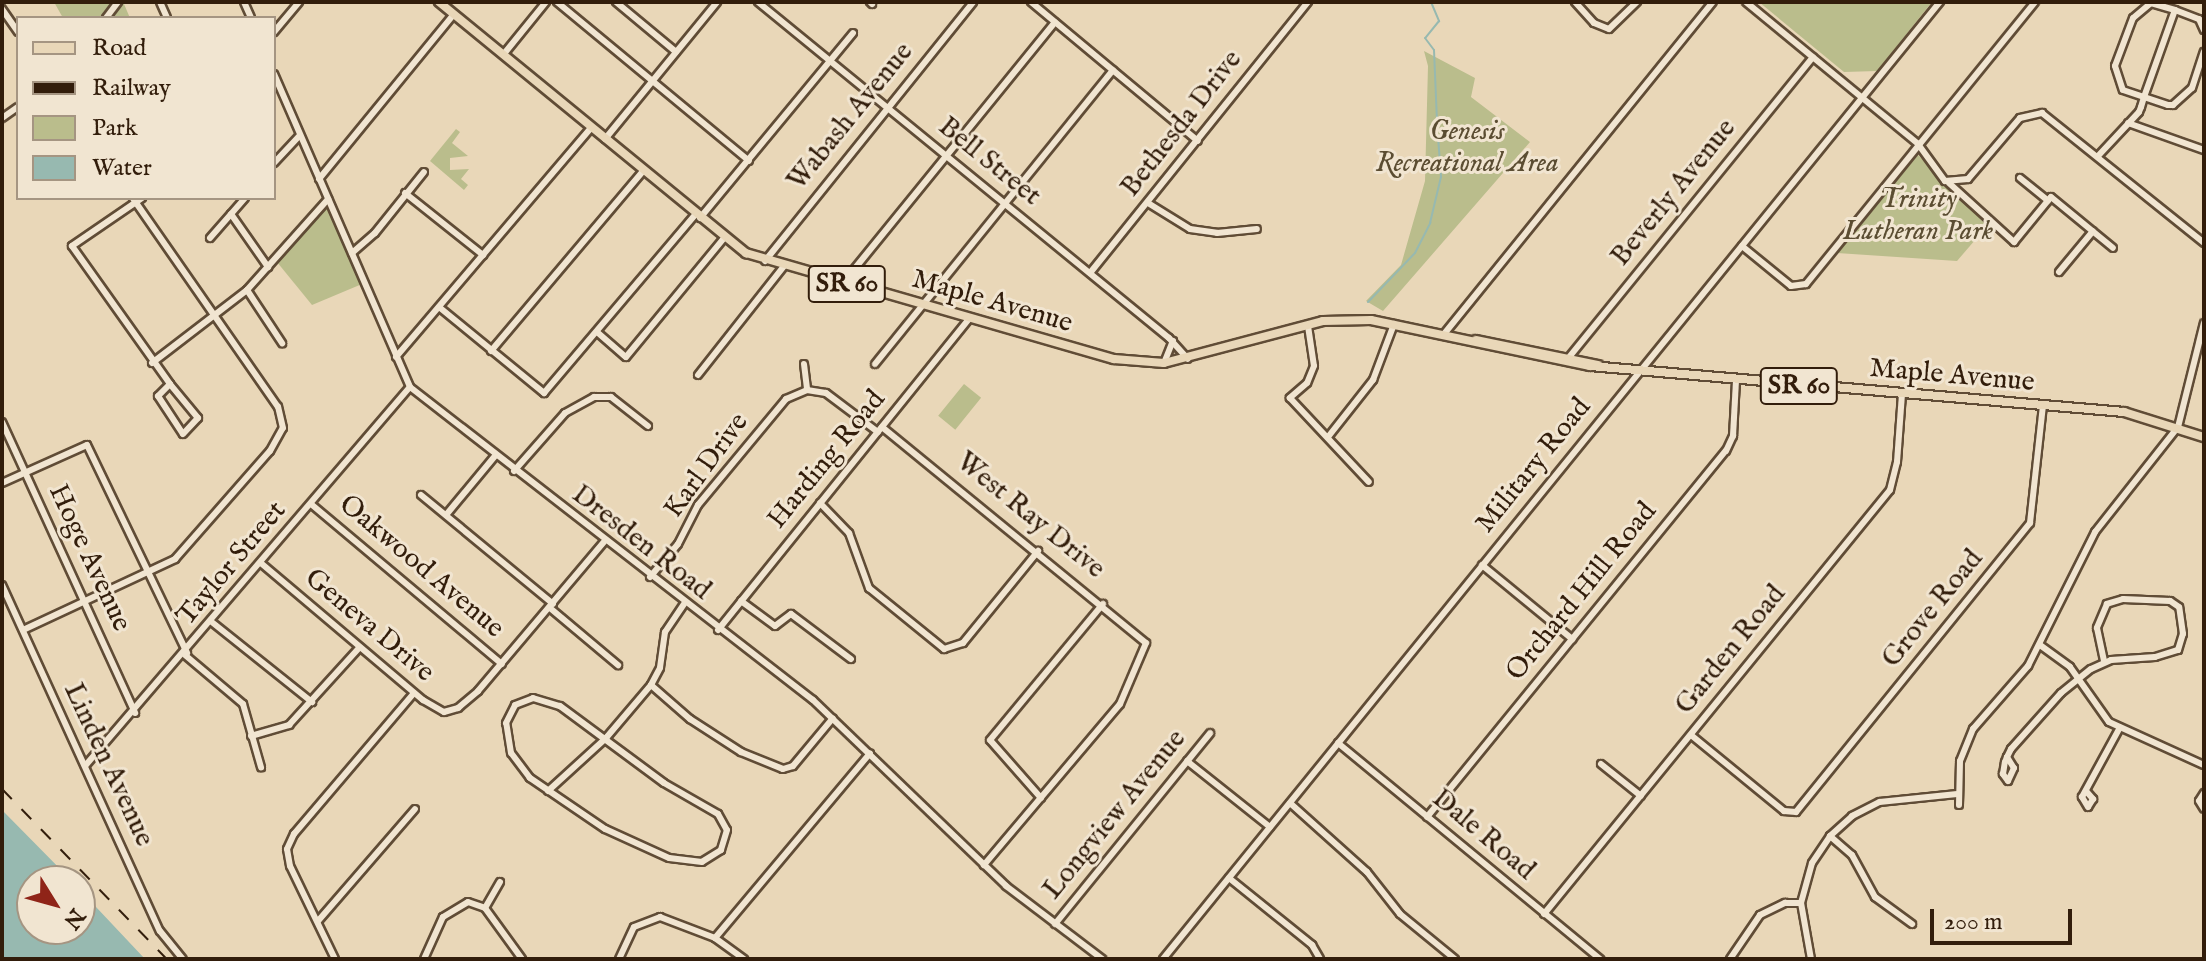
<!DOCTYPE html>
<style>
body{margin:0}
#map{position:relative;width:2206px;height:961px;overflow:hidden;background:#e9d7b8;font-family:"IM FELL English",serif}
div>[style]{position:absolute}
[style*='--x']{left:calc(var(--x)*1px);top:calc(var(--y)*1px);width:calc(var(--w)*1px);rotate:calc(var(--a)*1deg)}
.green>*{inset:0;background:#babd8c;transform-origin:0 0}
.water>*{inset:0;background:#97b9b0}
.stream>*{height:2px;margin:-1px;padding:0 1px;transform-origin:1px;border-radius:1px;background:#97b9b0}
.roads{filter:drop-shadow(2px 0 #604c36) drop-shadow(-2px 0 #604c36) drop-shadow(0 2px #604c36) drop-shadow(0 -2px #604c36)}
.minor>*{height:6px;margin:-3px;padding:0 3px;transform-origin:3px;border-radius:3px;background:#f1e5d1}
.major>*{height:8px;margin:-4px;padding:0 4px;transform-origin:4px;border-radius:4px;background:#e9d7b8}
.rail>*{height:2px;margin-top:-1px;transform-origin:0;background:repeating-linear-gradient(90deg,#321d0b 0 14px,transparent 0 28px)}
span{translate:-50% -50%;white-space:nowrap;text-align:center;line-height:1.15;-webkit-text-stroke:6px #f1e5d1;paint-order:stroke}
.shield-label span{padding:2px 6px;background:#f1e5d1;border:2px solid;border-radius:6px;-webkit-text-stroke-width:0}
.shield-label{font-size:26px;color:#321d0b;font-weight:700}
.street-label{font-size:28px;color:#321d0b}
.park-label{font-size:28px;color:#5b4d32;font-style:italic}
.frame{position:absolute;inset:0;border:4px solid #321d0b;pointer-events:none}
.legend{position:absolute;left:16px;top:16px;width:260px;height:184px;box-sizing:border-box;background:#f1e5d1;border:2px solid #a59582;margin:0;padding:10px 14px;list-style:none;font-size:24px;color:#321d0b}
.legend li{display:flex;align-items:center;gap:16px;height:40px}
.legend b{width:40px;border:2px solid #a59582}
.north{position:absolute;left:16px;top:865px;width:80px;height:80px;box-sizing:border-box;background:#f1e5d1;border:2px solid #a59582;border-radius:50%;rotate:127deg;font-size:22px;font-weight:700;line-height:32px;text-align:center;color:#321d0b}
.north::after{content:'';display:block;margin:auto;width:28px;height:36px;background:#8f2418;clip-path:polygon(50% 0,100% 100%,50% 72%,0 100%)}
.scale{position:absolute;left:1930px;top:909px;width:142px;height:36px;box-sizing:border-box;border:4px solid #321d0b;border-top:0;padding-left:10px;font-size:24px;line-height:28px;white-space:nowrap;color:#321d0b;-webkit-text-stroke:6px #f1e5d1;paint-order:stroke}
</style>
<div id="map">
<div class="green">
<i style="clip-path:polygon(54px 2px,128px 2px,124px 4px,130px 18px,63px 18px)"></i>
<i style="clip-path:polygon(1759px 2px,1932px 2px,1877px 71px,1844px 72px)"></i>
<i style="clip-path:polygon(1424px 51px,1475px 78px,1471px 97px,1530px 142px,1383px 311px,1366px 301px,1401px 265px,1425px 181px,1428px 66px)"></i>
<i style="clip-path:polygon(456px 129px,460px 132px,452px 143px,468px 156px,450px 158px,450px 170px,469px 169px,461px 179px,468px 185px,464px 190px,430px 161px)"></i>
<i style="clip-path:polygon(1918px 155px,1988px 225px,1957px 261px,1837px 253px)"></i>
<i style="clip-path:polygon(327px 207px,362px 284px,312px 305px,277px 262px)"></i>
<i style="left:964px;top:384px;width:22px;height:41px;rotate:39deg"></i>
</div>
<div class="water">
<i style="clip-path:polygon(2px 810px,72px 881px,32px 881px,32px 929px,80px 929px,80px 890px,145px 959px,2px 959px)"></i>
</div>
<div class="stream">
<i style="--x:1431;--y:2;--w:21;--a:67"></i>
<i style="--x:1439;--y:21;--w:22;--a:129"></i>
<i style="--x:1425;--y:38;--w:15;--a:53"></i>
<i style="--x:1434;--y:50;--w:71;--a:87.6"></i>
<i style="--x:1368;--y:302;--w:68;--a:-46.2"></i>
<i style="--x:1415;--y:253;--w:34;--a:-63"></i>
<i style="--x:1430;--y:223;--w:47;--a:-76.6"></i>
<i style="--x:1441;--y:177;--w:41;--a:-94.2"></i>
</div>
<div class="roads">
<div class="minor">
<i style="--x:160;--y:2;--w:17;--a:66"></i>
<i style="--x:244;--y:2;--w:17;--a:66"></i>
<i style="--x:557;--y:2;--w:249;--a:39.6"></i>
<i style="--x:616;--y:2;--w:78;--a:39.8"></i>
<i style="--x:758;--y:2;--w:531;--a:39.27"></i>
<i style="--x:1169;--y:338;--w:28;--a:48"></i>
<i style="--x:870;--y:2;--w:3;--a:45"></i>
<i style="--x:1031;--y:2;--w:217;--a:39.8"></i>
<i style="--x:1575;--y:2;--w:28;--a:48"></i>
<i style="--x:1594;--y:23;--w:16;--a:22"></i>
<i style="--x:1609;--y:29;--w:39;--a:-44"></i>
<i style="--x:1746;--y:2;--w:223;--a:39.5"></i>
<i style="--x:1918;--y:144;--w:46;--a:53.9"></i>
<i style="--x:1945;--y:181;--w:23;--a:-5"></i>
<i style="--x:1968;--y:179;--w:80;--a:-49.6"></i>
<i style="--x:2020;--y:118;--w:23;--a:-13"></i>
<i style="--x:2042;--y:113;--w:208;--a:38.7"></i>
<i style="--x:2;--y:9;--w:28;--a:55"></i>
<i style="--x:2175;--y:10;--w:26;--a:21"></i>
<i style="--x:2199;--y:19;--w:12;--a:66"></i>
<i style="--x:106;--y:18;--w:20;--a:-53"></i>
<i style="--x:274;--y:32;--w:39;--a:-50"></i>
<i style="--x:503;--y:55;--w:68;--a:-50.9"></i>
<i style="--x:274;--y:74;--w:341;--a:66.5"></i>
<i style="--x:410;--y:387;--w:510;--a:37.84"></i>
<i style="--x:813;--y:700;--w:268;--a:43.9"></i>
<i style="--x:1006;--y:886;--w:121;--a:37.2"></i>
<i style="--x:2;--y:118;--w:19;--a:-35"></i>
<i style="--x:2128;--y:123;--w:81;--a:19.6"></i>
<i style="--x:605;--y:139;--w:177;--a:-50.7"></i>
<i style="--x:2098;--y:156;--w:60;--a:-47"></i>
<i style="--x:2139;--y:112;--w:5;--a:-68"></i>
<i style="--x:2141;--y:107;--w:10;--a:-73"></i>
<i style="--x:2144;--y:97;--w:92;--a:-70.4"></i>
<i style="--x:2175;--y:10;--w:25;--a:-164"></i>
<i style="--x:2151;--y:3;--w:23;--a:140"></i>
<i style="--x:2133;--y:18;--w:51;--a:110.6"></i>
<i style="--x:2115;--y:66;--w:25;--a:72"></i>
<i style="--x:2123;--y:90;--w:47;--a:18.4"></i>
<i style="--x:2168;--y:105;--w:5;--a:0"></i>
<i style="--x:2173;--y:105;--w:25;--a:-42"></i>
<i style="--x:2192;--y:88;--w:38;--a:-72"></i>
<i style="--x:274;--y:163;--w:37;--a:-47"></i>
<i style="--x:2020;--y:178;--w:36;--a:39"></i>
<i style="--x:319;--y:179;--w:213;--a:-50.7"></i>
<i style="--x:1949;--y:183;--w:88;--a:42.2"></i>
<i style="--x:2014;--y:242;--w:58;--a:-50.6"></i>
<i style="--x:2051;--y:197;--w:80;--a:39.4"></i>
<i style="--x:405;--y:193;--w:100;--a:38.5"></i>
<i style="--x:142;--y:198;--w:85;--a:145.6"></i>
<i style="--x:72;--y:246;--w:169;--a:54.6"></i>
<i style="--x:170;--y:384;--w:17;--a:135"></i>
<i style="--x:158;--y:396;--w:45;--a:56.7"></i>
<i style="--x:183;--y:434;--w:22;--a:-47"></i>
<i style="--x:198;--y:418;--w:44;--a:-129.5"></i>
<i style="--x:1148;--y:203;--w:49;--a:31.8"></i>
<i style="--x:1190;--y:229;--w:27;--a:8"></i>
<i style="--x:1217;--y:233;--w:40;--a:-5.7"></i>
<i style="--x:231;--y:214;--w:65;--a:55.1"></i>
<i style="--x:700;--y:218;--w:240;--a:-50.4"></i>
<i style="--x:210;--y:238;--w:53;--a:-48.8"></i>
<i style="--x:1742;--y:246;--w:63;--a:39.2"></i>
<i style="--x:1791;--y:286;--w:15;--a:-8"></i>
<i style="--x:1806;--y:284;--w:363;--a:-50.9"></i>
<i style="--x:352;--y:253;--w:30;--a:-41"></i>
<i style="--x:375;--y:233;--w:78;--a:-51.2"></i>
<i style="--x:765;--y:261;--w:332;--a:-51.2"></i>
<i style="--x:2059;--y:272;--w:53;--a:-50.3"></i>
<i style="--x:1090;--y:273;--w:348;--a:-51.2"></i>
<i style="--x:843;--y:283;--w:336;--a:-50.9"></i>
<i style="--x:247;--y:290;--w:64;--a:56.6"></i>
<i style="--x:439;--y:307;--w:136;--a:39.3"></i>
<i style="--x:544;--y:393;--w:235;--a:-49.7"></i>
<i style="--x:1308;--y:326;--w:40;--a:81.5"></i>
<i style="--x:1314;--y:366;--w:18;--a:112"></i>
<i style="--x:1307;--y:383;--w:23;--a:139"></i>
<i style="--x:1290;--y:398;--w:115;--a:46.8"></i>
<i style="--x:597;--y:332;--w:38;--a:41"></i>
<i style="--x:626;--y:357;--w:154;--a:-50.5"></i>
<i style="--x:1444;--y:334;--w:427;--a:-51"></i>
<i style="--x:491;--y:351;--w:236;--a:-49.8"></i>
<i style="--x:1570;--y:356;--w:385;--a:-50.9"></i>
<i style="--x:396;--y:357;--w:301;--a:-49.6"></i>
<i style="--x:152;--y:363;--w:120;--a:-37.5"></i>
<i style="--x:247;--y:290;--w:122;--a:-48.3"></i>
<i style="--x:1164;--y:363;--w:24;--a:-68"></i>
<i style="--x:804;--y:364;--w:26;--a:83"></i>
<i style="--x:875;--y:364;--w:378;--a:-51"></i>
<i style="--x:698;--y:375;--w:139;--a:-51.7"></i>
<i style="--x:2;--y:422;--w:320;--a:65.4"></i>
<i style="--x:882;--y:427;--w:341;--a:39.3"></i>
<i style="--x:1146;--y:643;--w:66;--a:113.1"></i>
<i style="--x:1120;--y:704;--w:211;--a:130.2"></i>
<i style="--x:1328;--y:437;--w:73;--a:-51.7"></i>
<i style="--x:1373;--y:380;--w:60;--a:-69.4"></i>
<i style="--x:514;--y:471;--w:77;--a:-48.7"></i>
<i style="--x:565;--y:413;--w:33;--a:-29"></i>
<i style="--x:594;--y:397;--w:17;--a:0"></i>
<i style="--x:611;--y:397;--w:47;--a:38.1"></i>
<i style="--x:2;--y:483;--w:93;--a:-24.1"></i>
<i style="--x:87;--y:445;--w:231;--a:64.3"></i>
<i style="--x:421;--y:495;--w:171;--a:39.5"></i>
<i style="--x:820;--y:503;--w:42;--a:46"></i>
<i style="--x:849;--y:533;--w:59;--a:70"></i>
<i style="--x:869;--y:588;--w:97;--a:39.1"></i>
<i style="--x:944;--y:649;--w:20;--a:-18"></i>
<i style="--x:963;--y:643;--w:119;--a:-50.8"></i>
<i style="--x:311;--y:504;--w:249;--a:40"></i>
<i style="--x:446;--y:515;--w:77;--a:-50.3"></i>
<i style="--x:262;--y:564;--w:211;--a:40.2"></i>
<i style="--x:423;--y:700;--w:24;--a:30"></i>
<i style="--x:444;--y:712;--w:15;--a:-16"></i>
<i style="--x:458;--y:708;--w:26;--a:-40"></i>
<i style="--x:478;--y:691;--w:195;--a:-49.8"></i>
<i style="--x:1482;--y:565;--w:117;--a:39.4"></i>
<i style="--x:650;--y:577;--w:43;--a:-49.7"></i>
<i style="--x:678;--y:544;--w:44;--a:-62.9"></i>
<i style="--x:698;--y:505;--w:138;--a:-50.3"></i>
<i style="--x:786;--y:399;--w:23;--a:-23"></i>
<i style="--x:807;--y:390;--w:19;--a:9"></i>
<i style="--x:826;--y:393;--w:65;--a:36.9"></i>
<i style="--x:2;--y:585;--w:380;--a:65.5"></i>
<i style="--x:160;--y:931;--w:36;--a:51"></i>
<i style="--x:741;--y:601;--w:42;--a:36.3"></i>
<i style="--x:775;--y:626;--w:20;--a:-37"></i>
<i style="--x:791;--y:614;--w:75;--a:36.9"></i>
<i style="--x:684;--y:604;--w:34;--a:124"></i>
<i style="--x:665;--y:632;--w:36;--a:98"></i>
<i style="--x:660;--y:668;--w:19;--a:118"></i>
<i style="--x:651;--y:685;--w:52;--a:41.1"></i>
<i style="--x:690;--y:719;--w:61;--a:32.9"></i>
<i style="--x:741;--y:752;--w:45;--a:22"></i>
<i style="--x:783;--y:769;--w:10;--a:-17"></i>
<i style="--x:793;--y:766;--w:62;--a:-50.2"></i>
<i style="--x:550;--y:608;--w:89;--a:40"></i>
<i style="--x:213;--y:623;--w:127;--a:38.6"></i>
<i style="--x:23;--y:630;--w:168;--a:-25"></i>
<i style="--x:175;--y:559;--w:144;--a:-48.7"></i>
<i style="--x:270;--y:451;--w:26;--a:-61"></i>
<i style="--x:283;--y:428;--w:22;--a:-103"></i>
<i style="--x:278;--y:407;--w:254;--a:-124.8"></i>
<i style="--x:718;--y:630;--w:401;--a:-51.1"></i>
<i style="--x:2040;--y:645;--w:37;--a:36"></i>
<i style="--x:2070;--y:667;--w:67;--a:54.7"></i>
<i style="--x:2109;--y:722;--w:104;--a:24.4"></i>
<i style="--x:185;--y:655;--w:76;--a:40.2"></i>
<i style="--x:243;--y:704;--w:66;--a:74.1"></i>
<i style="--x:533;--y:698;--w:28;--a:17"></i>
<i style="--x:560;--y:706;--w:129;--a:36.5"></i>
<i style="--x:664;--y:783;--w:62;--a:29.9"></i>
<i style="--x:718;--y:814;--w:18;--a:61"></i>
<i style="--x:727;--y:830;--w:21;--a:107"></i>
<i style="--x:721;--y:850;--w:22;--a:148"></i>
<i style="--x:702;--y:862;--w:33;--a:-173"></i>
<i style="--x:669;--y:858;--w:70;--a:-155.6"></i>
<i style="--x:605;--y:829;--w:91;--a:-145.8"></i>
<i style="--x:530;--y:778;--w:31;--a:-127"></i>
<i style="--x:511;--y:753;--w:30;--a:-99"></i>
<i style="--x:506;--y:723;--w:20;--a:-63"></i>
<i style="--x:515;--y:705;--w:19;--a:-21"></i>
<i style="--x:1691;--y:735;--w:120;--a:39.3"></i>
<i style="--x:1784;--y:811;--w:12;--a:5"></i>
<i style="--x:1796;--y:812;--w:372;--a:-51"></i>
<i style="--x:2030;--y:523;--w:119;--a:-83.7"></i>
<i style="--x:251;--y:736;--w:40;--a:-16"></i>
<i style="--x:289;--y:725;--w:105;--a:-47.7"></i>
<i style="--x:1338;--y:743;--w:340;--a:39.5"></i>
<i style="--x:2007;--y:757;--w:13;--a:58"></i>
<i style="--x:2014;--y:768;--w:14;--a:115"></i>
<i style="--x:2008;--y:781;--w:9;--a:-126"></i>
<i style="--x:2003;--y:774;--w:12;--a:-81"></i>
<i style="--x:2005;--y:762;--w:5;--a:-68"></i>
<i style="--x:2007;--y:757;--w:9;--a:-63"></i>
<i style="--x:2011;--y:749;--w:75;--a:-48.2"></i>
<i style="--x:2061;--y:693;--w:38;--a:-39"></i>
<i style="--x:2091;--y:669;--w:22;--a:-24"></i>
<i style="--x:2111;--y:660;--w:44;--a:-3.9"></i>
<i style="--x:2155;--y:657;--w:24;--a:-17"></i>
<i style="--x:2178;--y:650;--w:17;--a:-73"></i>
<i style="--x:2183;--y:634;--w:27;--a:-98"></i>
<i style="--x:2179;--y:607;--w:11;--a:-146"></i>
<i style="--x:2170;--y:601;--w:47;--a:-177.6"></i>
<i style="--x:2123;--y:599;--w:17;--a:163"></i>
<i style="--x:2107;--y:604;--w:26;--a:113"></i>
<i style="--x:2097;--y:628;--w:35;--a:78"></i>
<i style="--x:1187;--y:761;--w:106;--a:38.5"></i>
<i style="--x:1601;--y:764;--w:51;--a:38.7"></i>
<i style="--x:85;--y:766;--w:499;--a:-49.4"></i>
<i style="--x:548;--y:791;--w:79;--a:-42.4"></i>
<i style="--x:606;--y:738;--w:70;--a:-49.7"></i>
<i style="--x:2086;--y:791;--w:11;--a:49"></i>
<i style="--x:2093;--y:799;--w:9;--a:122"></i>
<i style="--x:2088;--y:807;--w:12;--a:-121"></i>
<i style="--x:2082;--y:797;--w:77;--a:-61.4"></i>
<i style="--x:2204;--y:793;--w:9;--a:122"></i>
<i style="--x:2199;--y:801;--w:9;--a:58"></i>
<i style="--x:1041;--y:798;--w:77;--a:-131.3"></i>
<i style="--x:990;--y:740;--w:177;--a:-50.3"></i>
<i style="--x:1290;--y:803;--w:103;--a:41.9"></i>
<i style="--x:1367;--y:872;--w:53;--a:51.8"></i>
<i style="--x:1400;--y:914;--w:71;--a:39.3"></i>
<i style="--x:1959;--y:805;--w:44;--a:-88.7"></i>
<i style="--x:1960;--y:761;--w:35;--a:-68"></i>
<i style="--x:1973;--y:729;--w:84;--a:-48.9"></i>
<i style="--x:2028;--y:666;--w:150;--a:-63.4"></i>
<i style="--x:2095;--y:532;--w:134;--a:-51.7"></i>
<i style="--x:2178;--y:427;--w:107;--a:-76"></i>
<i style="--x:1427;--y:817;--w:473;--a:-50.8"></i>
<i style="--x:1726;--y:451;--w:17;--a:-65"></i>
<i style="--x:1733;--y:436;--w:55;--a:-86.9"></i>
<i style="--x:1830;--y:836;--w:29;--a:41"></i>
<i style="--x:1852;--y:855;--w:48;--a:61.3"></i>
<i style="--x:1875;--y:897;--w:46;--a:36.1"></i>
<i style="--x:1229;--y:878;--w:107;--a:38.9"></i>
<i style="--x:1312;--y:945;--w:16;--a:60"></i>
<i style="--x:485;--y:908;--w:30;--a:-60"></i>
<i style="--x:1544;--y:914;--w:547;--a:-50.78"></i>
<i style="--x:1890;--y:490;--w:29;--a:-76"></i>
<i style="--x:1897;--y:462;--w:68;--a:-85.8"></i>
<i style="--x:318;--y:921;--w:148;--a:-49.1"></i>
<i style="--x:1055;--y:924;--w:246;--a:-50.9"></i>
<i style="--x:715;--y:938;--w:241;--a:-50"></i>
<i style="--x:335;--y:959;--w:103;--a:-115.8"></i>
<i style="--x:290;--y:866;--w:17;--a:-100"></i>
<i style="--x:287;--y:849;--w:17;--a:-65"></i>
<i style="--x:294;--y:834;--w:185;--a:-49.6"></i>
<i style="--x:424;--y:959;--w:46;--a:-65.7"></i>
<i style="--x:443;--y:917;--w:29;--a:-31"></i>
<i style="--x:468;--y:902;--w:18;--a:19"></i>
<i style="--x:485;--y:908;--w:63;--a:54"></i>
<i style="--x:619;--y:959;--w:35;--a:-65"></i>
<i style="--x:634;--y:927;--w:28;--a:-21"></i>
<i style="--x:660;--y:917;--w:59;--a:20.9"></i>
<i style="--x:715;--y:938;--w:36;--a:36"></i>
<i style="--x:1163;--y:959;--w:1233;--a:-50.93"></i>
<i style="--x:1730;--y:959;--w:53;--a:-55.7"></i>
<i style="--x:1760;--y:915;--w:28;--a:-26"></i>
<i style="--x:1785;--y:903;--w:16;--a:0"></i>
<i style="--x:1811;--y:959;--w:57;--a:-100.1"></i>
<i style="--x:1801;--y:903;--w:41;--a:-74.6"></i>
<i style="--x:1812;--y:863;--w:32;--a:-56"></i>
<i style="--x:1830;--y:836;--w:30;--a:-42"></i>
<i style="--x:1852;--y:816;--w:31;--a:-27"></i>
<i style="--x:1880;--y:802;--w:77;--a:-5.9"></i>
</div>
<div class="major">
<i style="--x:439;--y:2;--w:397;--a:39.3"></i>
<i style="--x:746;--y:253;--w:383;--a:16.1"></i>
<i style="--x:1114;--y:359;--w:50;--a:4.6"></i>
<i style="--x:1164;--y:363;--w:164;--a:-14.8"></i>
<i style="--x:1323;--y:321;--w:48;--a:-1.2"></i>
<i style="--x:1371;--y:320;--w:224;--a:11.9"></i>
<i style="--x:1590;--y:366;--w:536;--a:4.92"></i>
<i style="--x:2124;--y:412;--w:84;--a:17.4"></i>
<i style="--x:1476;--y:340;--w:125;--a:11.6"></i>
</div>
</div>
<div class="rail">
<i style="--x:2;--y:789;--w:237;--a:45.9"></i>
</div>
<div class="shield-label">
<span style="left:847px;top:284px">SR 60</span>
<span style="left:1799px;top:386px">SR 60</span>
</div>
<div class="street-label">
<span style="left:851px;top:117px;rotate:-51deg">Wabash Avenue</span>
<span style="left:1182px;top:124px;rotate:-52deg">Bethesda Drive</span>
<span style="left:989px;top:162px;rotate:39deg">Bell Street</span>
<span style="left:1674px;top:193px;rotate:-51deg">Beverly Avenue</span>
<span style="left:992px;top:302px;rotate:16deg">Maple Avenue</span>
<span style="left:1952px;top:376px;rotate:5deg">Maple Avenue</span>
<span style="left:827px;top:460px;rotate:-51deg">Harding Road</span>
<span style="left:707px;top:466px;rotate:-54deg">Karl Drive</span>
<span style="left:1534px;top:466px;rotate:-51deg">Military Road</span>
<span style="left:1030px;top:516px;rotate:39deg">West Ray Drive</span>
<span style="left:641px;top:543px;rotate:38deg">Dresden Road</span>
<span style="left:89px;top:558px;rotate:65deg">Hoge Avenue</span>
<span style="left:232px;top:564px;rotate:-50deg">Taylor Street</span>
<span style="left:421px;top:567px;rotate:40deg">Oakwood Avenue</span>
<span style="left:1582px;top:592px;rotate:-51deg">Orchard Hill Road</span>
<span style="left:1933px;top:609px;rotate:-51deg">Grove Road</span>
<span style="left:369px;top:626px;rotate:40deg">Geneva Drive</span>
<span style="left:1731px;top:650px;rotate:-51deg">Garden Road</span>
<span style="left:108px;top:765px;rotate:65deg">Linden Avenue</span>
<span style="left:1115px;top:815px;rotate:-51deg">Longview Avenue</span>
<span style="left:1483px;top:835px;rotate:40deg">Dale Road</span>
</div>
<div class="park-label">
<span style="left:1467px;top:148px">Genesis<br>Recreational Area</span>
<span style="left:1918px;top:216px">Trinity<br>Lutheran Park</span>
</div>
<div class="frame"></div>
<ul class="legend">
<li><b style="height:10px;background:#e9d7b8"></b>Road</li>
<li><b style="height:10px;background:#321d0b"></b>Railway</li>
<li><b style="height:22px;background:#babd8c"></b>Park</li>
<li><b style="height:22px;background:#97b9b0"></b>Water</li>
</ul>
<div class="north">N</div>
<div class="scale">200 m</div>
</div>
